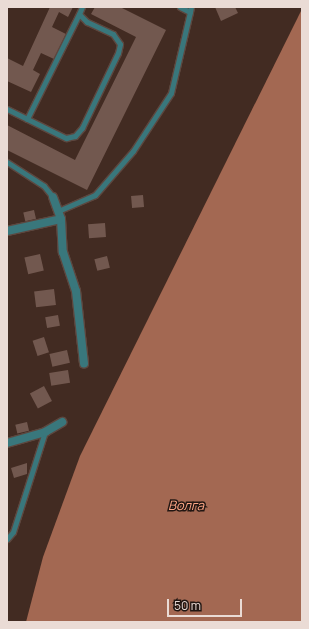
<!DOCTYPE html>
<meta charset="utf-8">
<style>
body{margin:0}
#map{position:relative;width:309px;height:629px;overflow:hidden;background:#422b22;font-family:Manrope,sans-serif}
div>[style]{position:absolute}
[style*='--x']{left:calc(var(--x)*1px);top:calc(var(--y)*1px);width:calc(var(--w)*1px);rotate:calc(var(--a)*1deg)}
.water>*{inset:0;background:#a36852}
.building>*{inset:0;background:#72584f;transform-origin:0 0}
.roads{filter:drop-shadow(1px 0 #5d473f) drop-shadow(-1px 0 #5d473f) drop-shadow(0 1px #5d473f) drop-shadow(0 -1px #5d473f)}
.lane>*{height:5px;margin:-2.5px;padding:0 2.5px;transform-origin:2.5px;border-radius:2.5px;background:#39777c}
.street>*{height:8px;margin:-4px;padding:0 4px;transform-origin:4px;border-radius:4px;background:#39777c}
span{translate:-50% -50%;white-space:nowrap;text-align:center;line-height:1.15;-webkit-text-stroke:3px #211612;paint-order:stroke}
.water-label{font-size:13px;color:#fea686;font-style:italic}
.frame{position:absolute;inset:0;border:8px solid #eadbd5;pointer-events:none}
.scale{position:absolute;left:167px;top:599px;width:75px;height:18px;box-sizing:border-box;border:2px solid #eadbd5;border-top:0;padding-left:5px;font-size:12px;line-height:14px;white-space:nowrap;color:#eadbd5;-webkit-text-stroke:3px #211612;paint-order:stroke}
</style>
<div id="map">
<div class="water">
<i style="clip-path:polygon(302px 9px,302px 622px,26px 622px,43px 557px,80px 456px)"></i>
</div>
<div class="building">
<i style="clip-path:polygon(50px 7px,73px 7px,68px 17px,59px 12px,52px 27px,66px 34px,54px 59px,41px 53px,33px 70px,40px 74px,31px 92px,7px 81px,7px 58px,23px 66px)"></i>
<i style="clip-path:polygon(95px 7px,120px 7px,166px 30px,87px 190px,7px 150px,7px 125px,75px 160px,136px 37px,91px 14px)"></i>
<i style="clip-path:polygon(215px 7px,235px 7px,238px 13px,221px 21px)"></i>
<i style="left:143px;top:195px;width:12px;height:12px;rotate:85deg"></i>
<i style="left:34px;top:210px;width:9px;height:11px;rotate:77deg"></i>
<i style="left:105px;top:223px;width:14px;height:17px;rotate:86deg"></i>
<i style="left:40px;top:254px;width:17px;height:16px;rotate:77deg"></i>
<i style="left:107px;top:256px;width:12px;height:13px;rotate:76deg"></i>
<i style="left:54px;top:289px;width:16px;height:20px;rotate:83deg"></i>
<i style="left:58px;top:315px;width:11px;height:13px;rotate:80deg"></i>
<i style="left:44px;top:337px;width:16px;height:12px;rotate:72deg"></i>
<i style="left:67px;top:350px;width:13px;height:18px;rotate:77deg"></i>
<i style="left:68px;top:370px;width:13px;height:19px;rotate:81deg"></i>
<i style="left:44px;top:386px;width:17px;height:16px;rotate:62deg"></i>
<i style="left:27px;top:422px;width:9px;height:12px;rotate:77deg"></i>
<i style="clip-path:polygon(27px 463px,27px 474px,14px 478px,11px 468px)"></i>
</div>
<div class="roads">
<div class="lane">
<i style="--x:180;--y:7;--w:11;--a:27"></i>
<i style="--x:190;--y:12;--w:5;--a:-79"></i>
<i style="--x:7;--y:109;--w:66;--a:26.2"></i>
<i style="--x:66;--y:138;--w:9;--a:-13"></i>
<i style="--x:75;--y:136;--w:11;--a:-49"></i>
<i style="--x:82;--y:128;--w:83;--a:-64.4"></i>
<i style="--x:118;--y:53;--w:9;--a:-77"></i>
<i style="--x:120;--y:44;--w:12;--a:-125"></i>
<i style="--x:113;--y:34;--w:29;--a:-155"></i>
<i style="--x:87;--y:22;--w:11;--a:-135"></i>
<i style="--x:79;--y:14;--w:8;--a:-67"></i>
<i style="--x:27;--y:119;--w:117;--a:-63.7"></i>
<i style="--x:7;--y:162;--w:44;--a:33"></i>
<i style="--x:44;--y:186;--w:14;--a:51"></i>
<i style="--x:58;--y:211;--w:40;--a:-23.4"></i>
<i style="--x:95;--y:195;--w:58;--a:-49.2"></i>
<i style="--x:133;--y:151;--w:69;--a:-56.8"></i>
<i style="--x:171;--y:93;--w:83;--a:-76.8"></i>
<i style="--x:7;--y:539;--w:9;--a:-49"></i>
<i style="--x:13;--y:532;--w:105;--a:-72.3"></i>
</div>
<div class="street">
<i style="--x:53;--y:197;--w:23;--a:70"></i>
<i style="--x:61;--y:219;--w:33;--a:87"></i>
<i style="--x:63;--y:252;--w:41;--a:71.6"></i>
<i style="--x:76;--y:291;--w:73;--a:83.7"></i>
<i style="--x:7;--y:231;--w:55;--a:-12.5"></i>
<i style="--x:7;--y:443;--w:40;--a:-16"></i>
<i style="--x:45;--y:432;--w:20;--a:-30"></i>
</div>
</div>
<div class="water-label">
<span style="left:186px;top:505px">Волга</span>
</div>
<div class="frame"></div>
<div class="scale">50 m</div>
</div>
